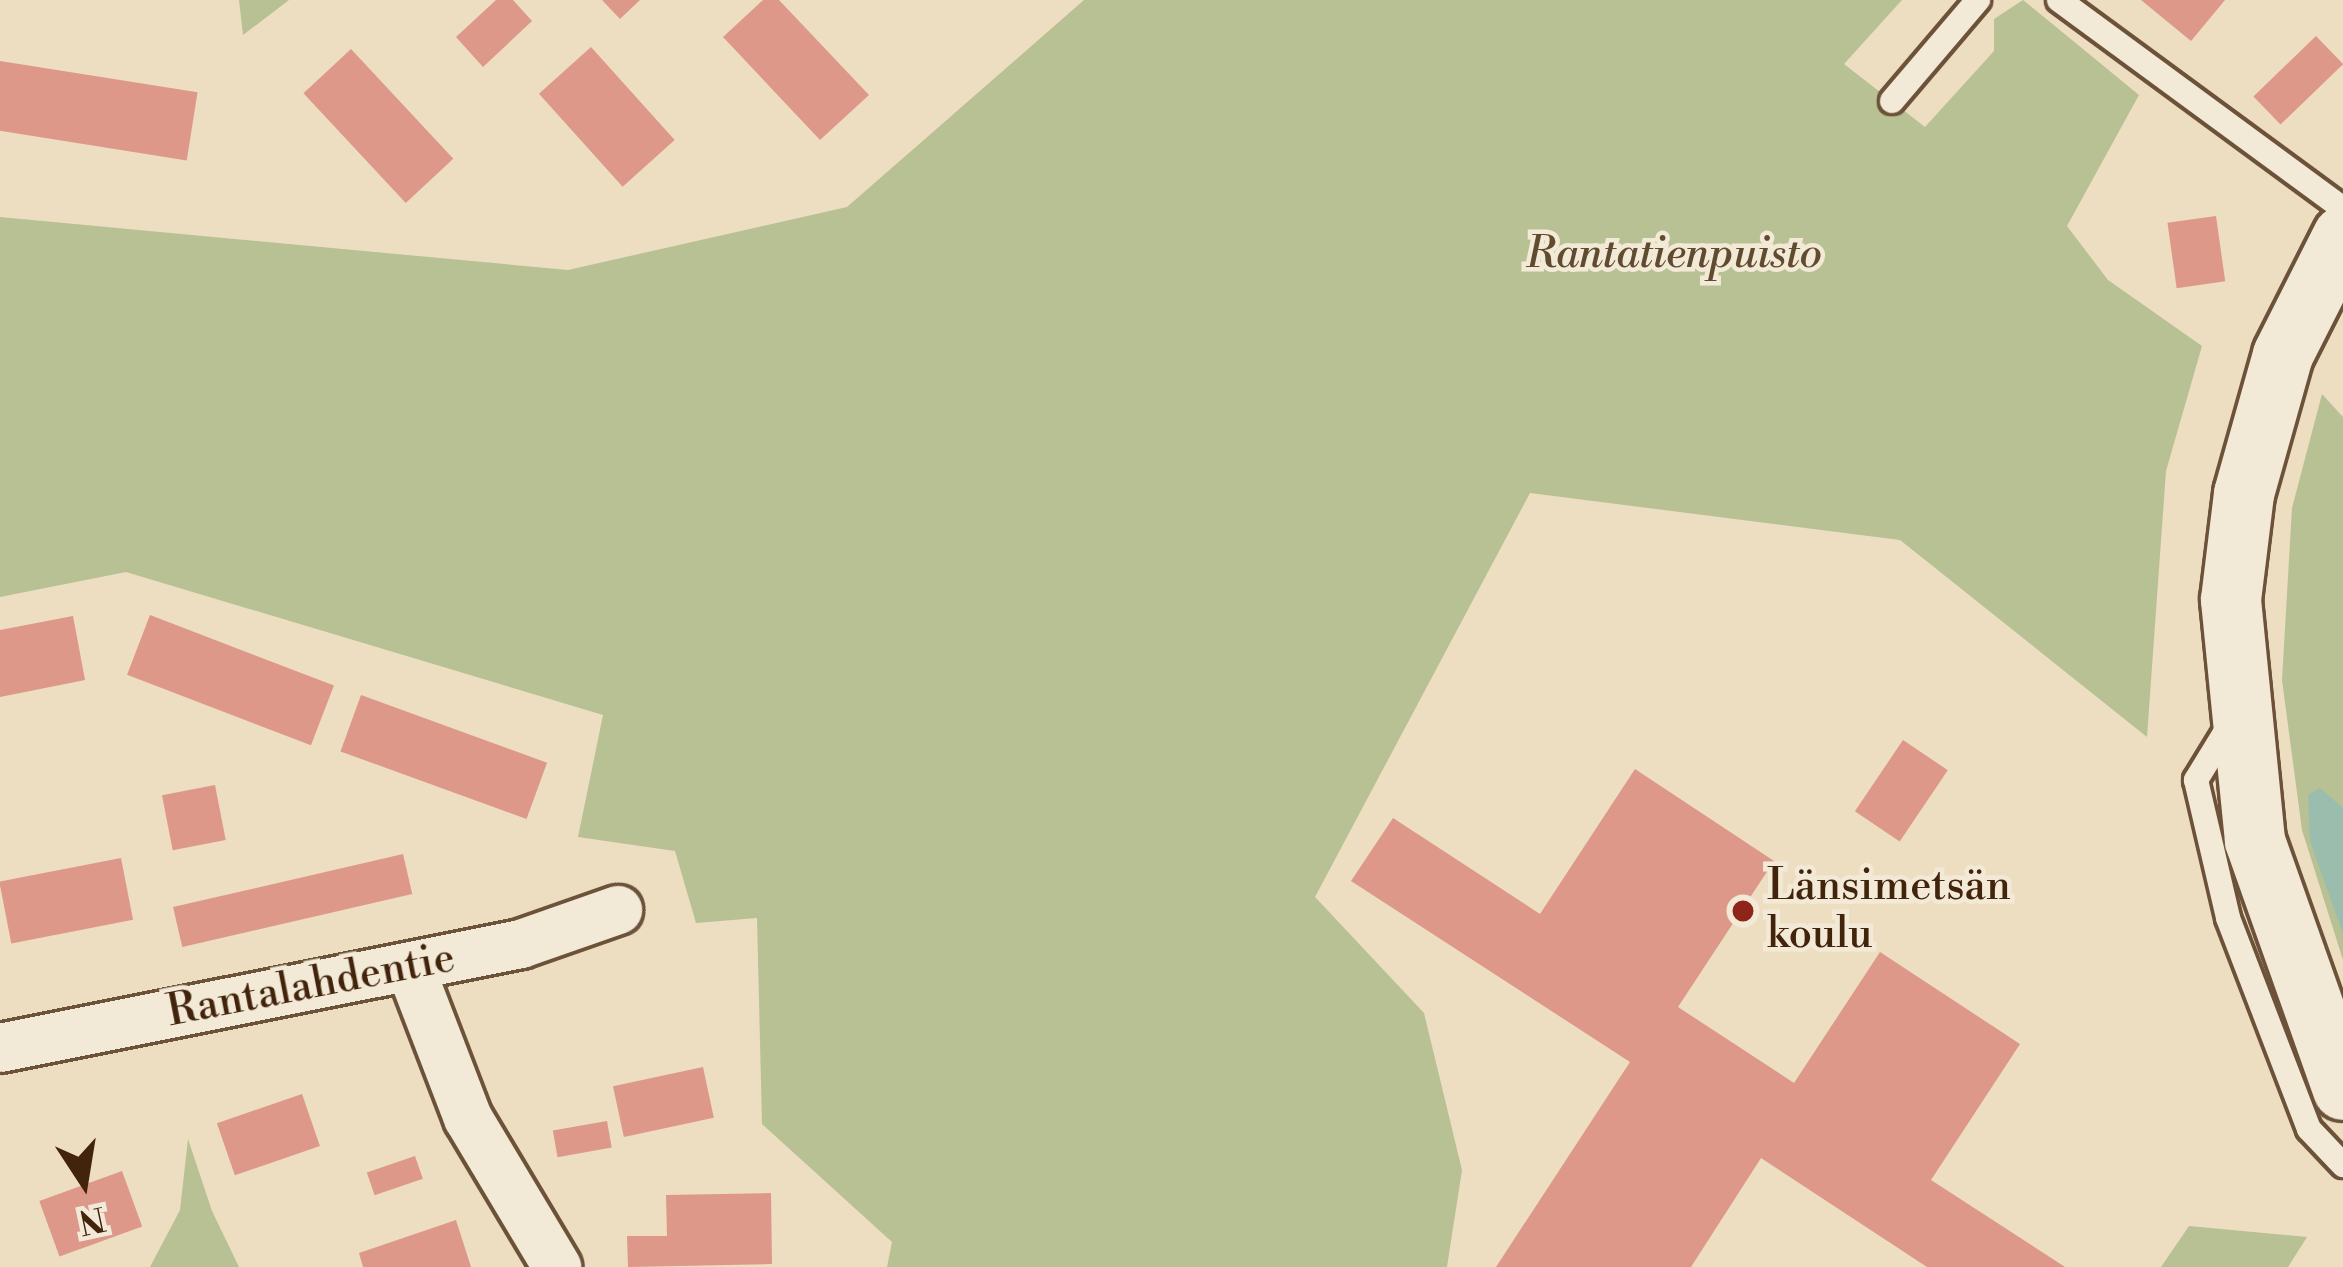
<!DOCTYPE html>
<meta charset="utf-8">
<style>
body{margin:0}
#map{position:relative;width:2343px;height:1267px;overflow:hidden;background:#edddc1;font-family:"Libre Bodoni",serif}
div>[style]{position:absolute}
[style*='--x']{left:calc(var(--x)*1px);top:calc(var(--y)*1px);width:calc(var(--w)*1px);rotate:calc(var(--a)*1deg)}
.green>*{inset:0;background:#b7c194}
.water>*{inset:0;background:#9abdad}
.building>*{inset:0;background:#dd988a;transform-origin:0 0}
.roads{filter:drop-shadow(3px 0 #6d523a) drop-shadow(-3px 0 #6d523a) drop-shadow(0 3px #6d523a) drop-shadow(0 -3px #6d523a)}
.service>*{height:24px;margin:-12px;padding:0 12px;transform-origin:12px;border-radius:12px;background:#f3e9d7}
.minor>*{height:48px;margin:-24px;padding:0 24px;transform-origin:24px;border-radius:24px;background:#f3e9d7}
.tertiary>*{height:60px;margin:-30px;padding:0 30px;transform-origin:30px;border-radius:30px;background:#f3e9d7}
.dots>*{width:33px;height:33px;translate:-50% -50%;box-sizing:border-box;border:6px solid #f3e9d7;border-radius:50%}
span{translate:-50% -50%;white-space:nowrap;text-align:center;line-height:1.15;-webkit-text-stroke:9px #f3e9d7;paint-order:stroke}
.park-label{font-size:42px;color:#5f4b2f;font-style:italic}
.poi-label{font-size:42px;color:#42240d}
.left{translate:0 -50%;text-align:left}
.street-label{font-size:42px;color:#42240d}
.north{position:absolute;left:24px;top:1123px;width:120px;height:120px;-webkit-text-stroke:9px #f3e9d7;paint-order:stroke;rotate:168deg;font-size:33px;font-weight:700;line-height:48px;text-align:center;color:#42240d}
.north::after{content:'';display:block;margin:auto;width:42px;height:54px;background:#42240d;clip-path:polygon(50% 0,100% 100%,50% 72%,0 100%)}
</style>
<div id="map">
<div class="green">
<i style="clip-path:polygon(239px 0,289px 0,243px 35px)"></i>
<i style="clip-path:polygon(1084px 0,1902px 0,1844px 64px,1925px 127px,1994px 51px,1994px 19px,2023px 0,2139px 95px,2067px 226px,2108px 280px,2202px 346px,2166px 471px,2147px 737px,1900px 540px,1530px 493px,1315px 897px,1424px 1013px,1462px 1170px,1447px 1267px,887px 1267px,892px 1242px,762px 1124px,757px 918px,696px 923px,675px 851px,578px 837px,603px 715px,126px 572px,0 597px,0 217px,568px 270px,847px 207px)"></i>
<i style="clip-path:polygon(2322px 394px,2343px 417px,2343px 960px,2302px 830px,2282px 680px,2292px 508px)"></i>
<i style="clip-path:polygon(188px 1139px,212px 1211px,239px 1267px,150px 1267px,180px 1210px)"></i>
<i style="clip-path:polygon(2189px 1226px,2307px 1237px,2288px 1267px,2161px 1267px)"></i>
</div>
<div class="water">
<i style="clip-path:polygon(2320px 788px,2343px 808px,2343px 934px,2310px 841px,2308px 795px)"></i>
</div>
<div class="building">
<i style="clip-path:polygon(496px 0,513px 0,532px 21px,483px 67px,456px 37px)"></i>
<i style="clip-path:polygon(602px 0,640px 0,620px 19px)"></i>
<i style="clip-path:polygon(763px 0,779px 0,869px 95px,820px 140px,723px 37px)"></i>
<i style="clip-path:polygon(2141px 0,2225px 0,2191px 41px)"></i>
<i style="left:2316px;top:36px;width:39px;height:87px;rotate:46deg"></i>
<i style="left:591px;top:47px;width:125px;height:70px;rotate:48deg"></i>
<i style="left:351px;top:49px;width:150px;height:65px;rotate:47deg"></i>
<i style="left:0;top:61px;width:200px;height:69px;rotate:9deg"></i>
<i style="left:2216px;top:216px;width:66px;height:49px;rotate:82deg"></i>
<i style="left:150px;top:615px;width:197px;height:64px;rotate:21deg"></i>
<i style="clip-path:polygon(73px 616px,85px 680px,0 697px,0 630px)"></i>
<i style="left:361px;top:695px;width:198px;height:60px;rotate:20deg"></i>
<i style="left:1903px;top:740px;width:54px;height:86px;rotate:34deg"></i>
<i style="clip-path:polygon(1635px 769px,1774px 861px,1678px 1007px,1794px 1083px,1880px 952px,2020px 1044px,1931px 1180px,2065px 1267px,1927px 1267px,1761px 1158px,1691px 1267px,1496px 1267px,1630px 1062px,1351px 881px,1393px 818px,1540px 914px)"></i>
<i style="left:215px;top:785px;width:56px;height:54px;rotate:79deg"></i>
<i style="left:403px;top:854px;width:41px;height:236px;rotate:77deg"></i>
<i style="left:121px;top:858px;width:63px;height:124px;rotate:79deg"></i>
<i style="left:703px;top:1067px;width:52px;height:92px;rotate:78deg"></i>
<i style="left:302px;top:1094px;width:55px;height:90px;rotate:71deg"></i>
<i style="left:607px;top:1121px;width:27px;height:55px;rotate:80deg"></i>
<i style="left:415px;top:1156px;width:24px;height:51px;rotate:71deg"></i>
<i style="left:122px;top:1171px;width:59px;height:88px;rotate:70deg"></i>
<i style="clip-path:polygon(771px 1193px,772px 1264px,628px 1267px,627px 1236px,667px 1236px,666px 1195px)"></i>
<i style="clip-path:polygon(456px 1220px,471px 1267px,363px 1267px,359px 1253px)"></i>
</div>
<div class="roads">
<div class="service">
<i style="--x:2059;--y:0;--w:353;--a:36.3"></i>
<i style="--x:1892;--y:101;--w:133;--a:-49.6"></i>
<i style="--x:2234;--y:718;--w:73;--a:121.5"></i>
<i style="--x:2196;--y:780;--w:142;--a:76.9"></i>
<i style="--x:2228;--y:918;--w:226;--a:69"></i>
<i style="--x:2309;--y:1129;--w:50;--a:46.6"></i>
</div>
<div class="minor">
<i style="--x:410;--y:967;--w:162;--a:69"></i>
<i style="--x:468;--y:1118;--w:174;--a:59.1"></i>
<i style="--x:0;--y:1048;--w:531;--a:-11.29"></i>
<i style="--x:521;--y:944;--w:103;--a:-19.3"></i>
</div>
<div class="tertiary">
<i style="--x:2343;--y:236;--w:133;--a:116.8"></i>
<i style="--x:2283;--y:355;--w:144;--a:105.7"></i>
<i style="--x:2244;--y:494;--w:107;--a:97"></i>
<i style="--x:2231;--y:600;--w:242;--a:84.3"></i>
<i style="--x:2255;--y:841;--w:264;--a:70.5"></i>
</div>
</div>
<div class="dots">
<i style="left:1743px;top:911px;background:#8f2418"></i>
</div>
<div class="park-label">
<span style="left:1674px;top:255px">Rantatienpuisto</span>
</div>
<div class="poi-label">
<span class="left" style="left:1767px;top:911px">Länsimetsän<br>koulu</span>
</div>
<div class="street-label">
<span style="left:311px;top:986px;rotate:-11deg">Rantalahdentie</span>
</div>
<div class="north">N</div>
</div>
